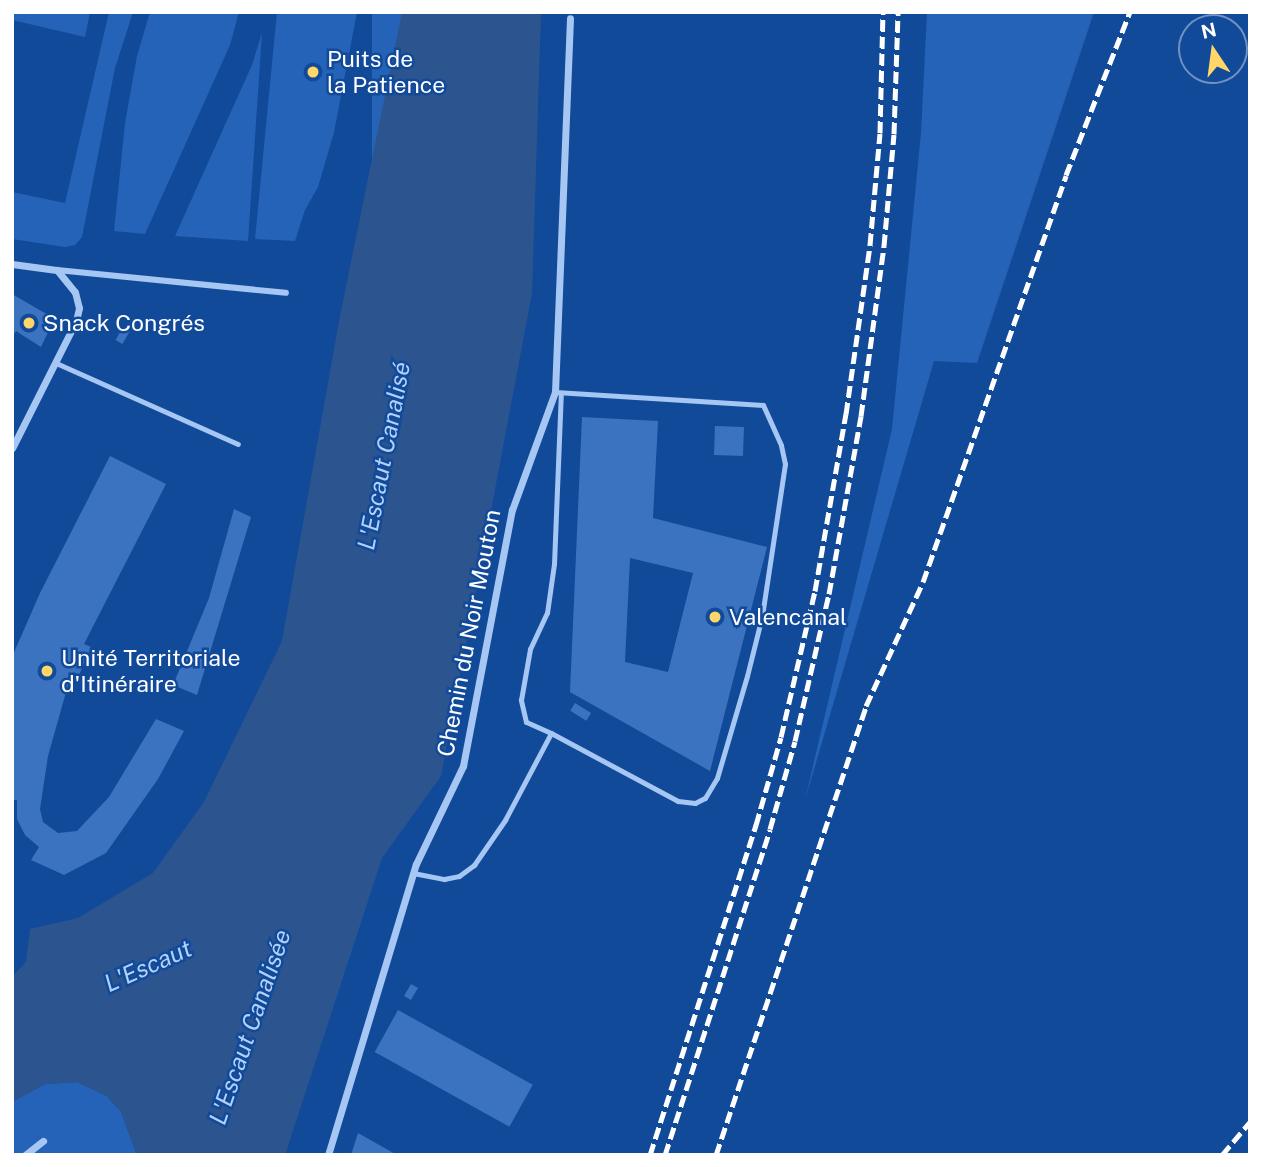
<!DOCTYPE html>
<meta charset="utf-8">
<style>
body{margin:0}
#map{position:relative;width:1262px;height:1167px;overflow:hidden;background:#124a9a;font-family:"Public Sans",sans-serif}
div>[style]{position:absolute}
[style*='--x']{left:calc(var(--x)*1px);top:calc(var(--y)*1px);width:calc(var(--w)*1px);rotate:calc(var(--a)*1deg)}
.green>*{inset:0;background:#2563b8;transform-origin:0 0}
.water>*{inset:0;background:#2c5590}
.building>*{inset:0;background:#3b73c1;transform-origin:0 0}
.service>*{height:5px;margin:-2.5px;padding:0 2.5px;transform-origin:2.5px;border-radius:2.5px;background:#a6c7f3}
.pedestrian>*{height:6px;margin:-3px;padding:0 3px;transform-origin:3px;border-radius:3px;background:#a6c7f3}
.minor>*{height:7px;margin:-3.5px;padding:0 3.5px;transform-origin:3.5px;border-radius:3.5px;background:#a6c7f3}
.rail>*{height:5px;margin-top:-2.5px;transform-origin:0;background:repeating-linear-gradient(90deg,#fff 0 12px,transparent 0 17px)}
.dots>*{width:19px;height:19px;translate:-50% -50%;box-sizing:border-box;border:4px solid #124a9a;border-radius:50%}
span{translate:-50% -50%;white-space:nowrap;text-align:center;line-height:1.15;-webkit-text-stroke:5px #124a9a;paint-order:stroke}
.poi-label{font-size:23px;color:#fff}
.left{translate:0 -50%;text-align:left}
.street-label{font-size:23px;color:#fff}
.water-label{font-size:24px;color:#b2d1fa;font-style:italic}
.frame{position:absolute;inset:0;border:14px solid #fff;pointer-events:none}
.north{position:absolute;left:1178px;top:14px;width:70px;height:70px;box-sizing:border-box;background:#124a9a;border:2px solid #7192c2;border-radius:50%;rotate:347deg;font-size:19px;font-weight:700;line-height:28px;text-align:center;color:#fff}
.north::after{content:'';display:block;margin:auto;width:24px;height:32px;background:#ffd768;clip-path:polygon(50% 0,100% 100%,50% 72%,0 100%)}
</style>
<div id="map">
<div class="green">
<i style="clip-path:polygon(12px 12px,90px 12px,85px 37px,12px 20px)"></i>
<i style="clip-path:polygon(109px 12px,133px 12px,115px 68px,82px 237px,75px 245px,65px 247px,12px 239px,12px 192px,65px 203px)"></i>
<i style="clip-path:polygon(150px 12px,239px 12px,230px 45px,145px 234px,114px 231px,125px 123px,137px 56px)"></i>
<i style="clip-path:polygon(277px 12px,357px 12px,334px 132px,318px 187px,305px 210px,295px 241px,255px 239px)"></i>
<i style="left:372px;top:12px;width:30px;height:192px"></i>
<i style="clip-path:polygon(927px 12px,1094px 12px,977px 363px,934px 361px,805px 800px,892px 429px,921px 133px)"></i>
<i style="clip-path:polygon(262px 33px,248px 241px,175px 236px,252px 65px)"></i>
<i style="clip-path:polygon(77px 1082px,107px 1096px,121px 1112px,137px 1155px,12px 1155px,12px 1102px,45px 1084px)"></i>
</div>
<div class="water">
<i style="clip-path:polygon(402px 12px,541px 12px,532px 293px,441px 776px,382px 858px,285px 1155px,137px 1155px,121px 1112px,107px 1096px,77px 1082px,45px 1084px,12px 1102px,12px 977px,26px 962px,30px 929px,78px 918px,153px 873px,204px 802px,282px 641px,340px 316px)"></i>
</div>
<div class="building">
<i style="clip-path:polygon(12px 294px,50px 316px,51px 326px,41px 347px,16px 331px,12px 337px)"></i>
<i style="left:123px;top:327px;width:8px;height:15px;rotate:30deg"></i>
<i style="clip-path:polygon(evenodd,582px 417px,658px 421px,653px 518px,767px 547px,710px 771px,570px 692px,582px 417px,630px 558px,693px 573px,668px 672px,625px 662px,630px 558px)"></i>
<i style="left:715px;top:426px;width:29px;height:29px;rotate:2deg"></i>
<i style="clip-path:polygon(110px 456px,166px 484px,84px 644px,91px 647px,74px 687px,68px 685px,48px 756px,40px 809px,43px 822px,58px 833px,77px 831px,109px 797px,156px 719px,184px 731px,158px 779px,106px 853px,64px 875px,31px 860px,39px 847px,25px 835px,17px 819px,17px 800px,12px 800px,12px 657px,40px 593px)"></i>
<i style="clip-path:polygon(234px 509px,251px 517px,197px 695px,173px 685px,209px 598px)"></i>
<i style="left:575px;top:703px;width:19px;height:9px;rotate:32deg"></i>
<i style="left:411px;top:984px;width:8px;height:14px;rotate:30deg"></i>
<i style="left:398px;top:1010px;width:154px;height:48px;rotate:29deg"></i>
<i style="clip-path:polygon(358px 1133px,397px 1155px,351px 1155px)"></i>
</div>
<div class="service">
<i style="--x:56;--y:363;--w:199;--a:24"></i>
<i style="--x:551;--y:733;--w:27;--a:-156"></i>
<i style="--x:526;--y:722;--w:23;--a:-103"></i>
<i style="--x:521;--y:700;--w:52;--a:-80"></i>
<i style="--x:530;--y:649;--w:40;--a:-65"></i>
<i style="--x:547;--y:613;--w:49;--a:-81.9"></i>
<i style="--x:554;--y:564;--w:171;--a:-87.7"></i>
<i style="--x:413;--y:873;--w:32;--a:11"></i>
<i style="--x:444;--y:879;--w:15;--a:-11"></i>
<i style="--x:459;--y:876;--w:19;--a:-36"></i>
<i style="--x:474;--y:865;--w:55;--a:-55.4"></i>
<i style="--x:505;--y:820;--w:98;--a:-62.1"></i>
<i style="--x:551;--y:733;--w:144;--a:28.2"></i>
<i style="--x:678;--y:801;--w:17;--a:7"></i>
<i style="--x:695;--y:803;--w:11;--a:-27"></i>
<i style="--x:705;--y:798;--w:23;--a:-59"></i>
<i style="--x:717;--y:778;--w:106;--a:-73.6"></i>
<i style="--x:747;--y:676;--w:62;--a:-76"></i>
<i style="--x:762;--y:616;--w:154;--a:-81.4"></i>
<i style="--x:785;--y:464;--w:19;--a:-102"></i>
<i style="--x:781;--y:445;--w:44;--a:-114.2"></i>
<i style="--x:763;--y:405;--w:208;--a:-176.4"></i>
</div>
<div class="pedestrian">
<i style="--x:57;--y:270;--w:230;--a:5.7"></i>
</div>
<div class="minor">
<i style="--x:12;--y:264;--w:45;--a:7.6"></i>
<i style="--x:57;--y:270;--w:28;--a:51"></i>
<i style="--x:75;--y:292;--w:16;--a:76"></i>
<i style="--x:79;--y:308;--w:13;--a:103"></i>
<i style="--x:76;--y:321;--w:142;--a:116.7"></i>
<i style="--x:25;--y:1155;--w:23;--a:-38"></i>
<i style="--x:328;--y:1155;--w:304;--a:-73.2"></i>
<i style="--x:416;--y:864;--w:109;--a:-64.4"></i>
<i style="--x:463;--y:766;--w:261;--a:-79.2"></i>
<i style="--x:512;--y:510;--w:126;--a:-70"></i>
<i style="--x:555;--y:392;--w:374;--a:-87.7"></i>
</div>
<div class="rail">
<i style="--x:650;--y:1155;--w:347;--a:-72.2"></i>
<i style="--x:756;--y:825;--w:91;--a:-74.1"></i>
<i style="--x:781;--y:737;--w:150;--a:-76.9"></i>
<i style="--x:815;--y:591;--w:180;--a:-80.1"></i>
<i style="--x:846;--y:414;--w:171;--a:-81.9"></i>
<i style="--x:870;--y:245;--w:112;--a:-84.9"></i>
<i style="--x:880;--y:133;--w:121;--a:-88.6"></i>
<i style="--x:665;--y:1155;--w:342;--a:-72.1"></i>
<i style="--x:770;--y:829;--w:91;--a:-74.1"></i>
<i style="--x:795;--y:741;--w:151;--a:-77"></i>
<i style="--x:829;--y:594;--w:181;--a:-79.8"></i>
<i style="--x:861;--y:416;--w:172;--a:-82.3"></i>
<i style="--x:884;--y:246;--w:112;--a:-84.9"></i>
<i style="--x:894;--y:134;--w:122;--a:-88.1"></i>
<i style="--x:716;--y:1155;--w:473;--a:-71.5"></i>
<i style="--x:866;--y:706;--w:136;--a:-65.3"></i>
<i style="--x:923;--y:582;--w:431;--a:-70.6"></i>
<i style="--x:1066;--y:175;--w:175;--a:-68.6"></i>
<i style="--x:1222;--y:1155;--w:43;--a:-49.7"></i>
</div>
<div class="dots">
<i style="left:313px;top:72px;background:#ffd768"></i>
<i style="left:29px;top:323px;background:#ffd768"></i>
<i style="left:715px;top:617px;background:#ffd768"></i>
<i style="left:47px;top:671px;background:#ffd768"></i>
</div>
<div class="poi-label">
<span class="left" style="left:327px;top:72px">Puits de<br>la Patience</span>
<span class="left" style="left:43px;top:323px">Snack Congrés</span>
<span class="left" style="left:729px;top:617px">Valencanal</span>
<span class="left" style="left:61px;top:671px">Unité Territoriale<br>d'Itinéraire</span>
</div>
<div class="street-label">
<span style="left:469px;top:633px;rotate:-79deg">Chemin du Noir Mouton</span>
</div>
<div class="water-label">
<span style="left:384px;top:456px;rotate:-79deg">L'Escaut Canalisé</span>
<span style="left:148px;top:966px;rotate:-24deg">L'Escaut</span>
<span style="left:250px;top:1027px;rotate:-71deg">L'Escaut Canalisée</span>
</div>
<div class="frame"></div>
<div class="north">N</div>
</div>
